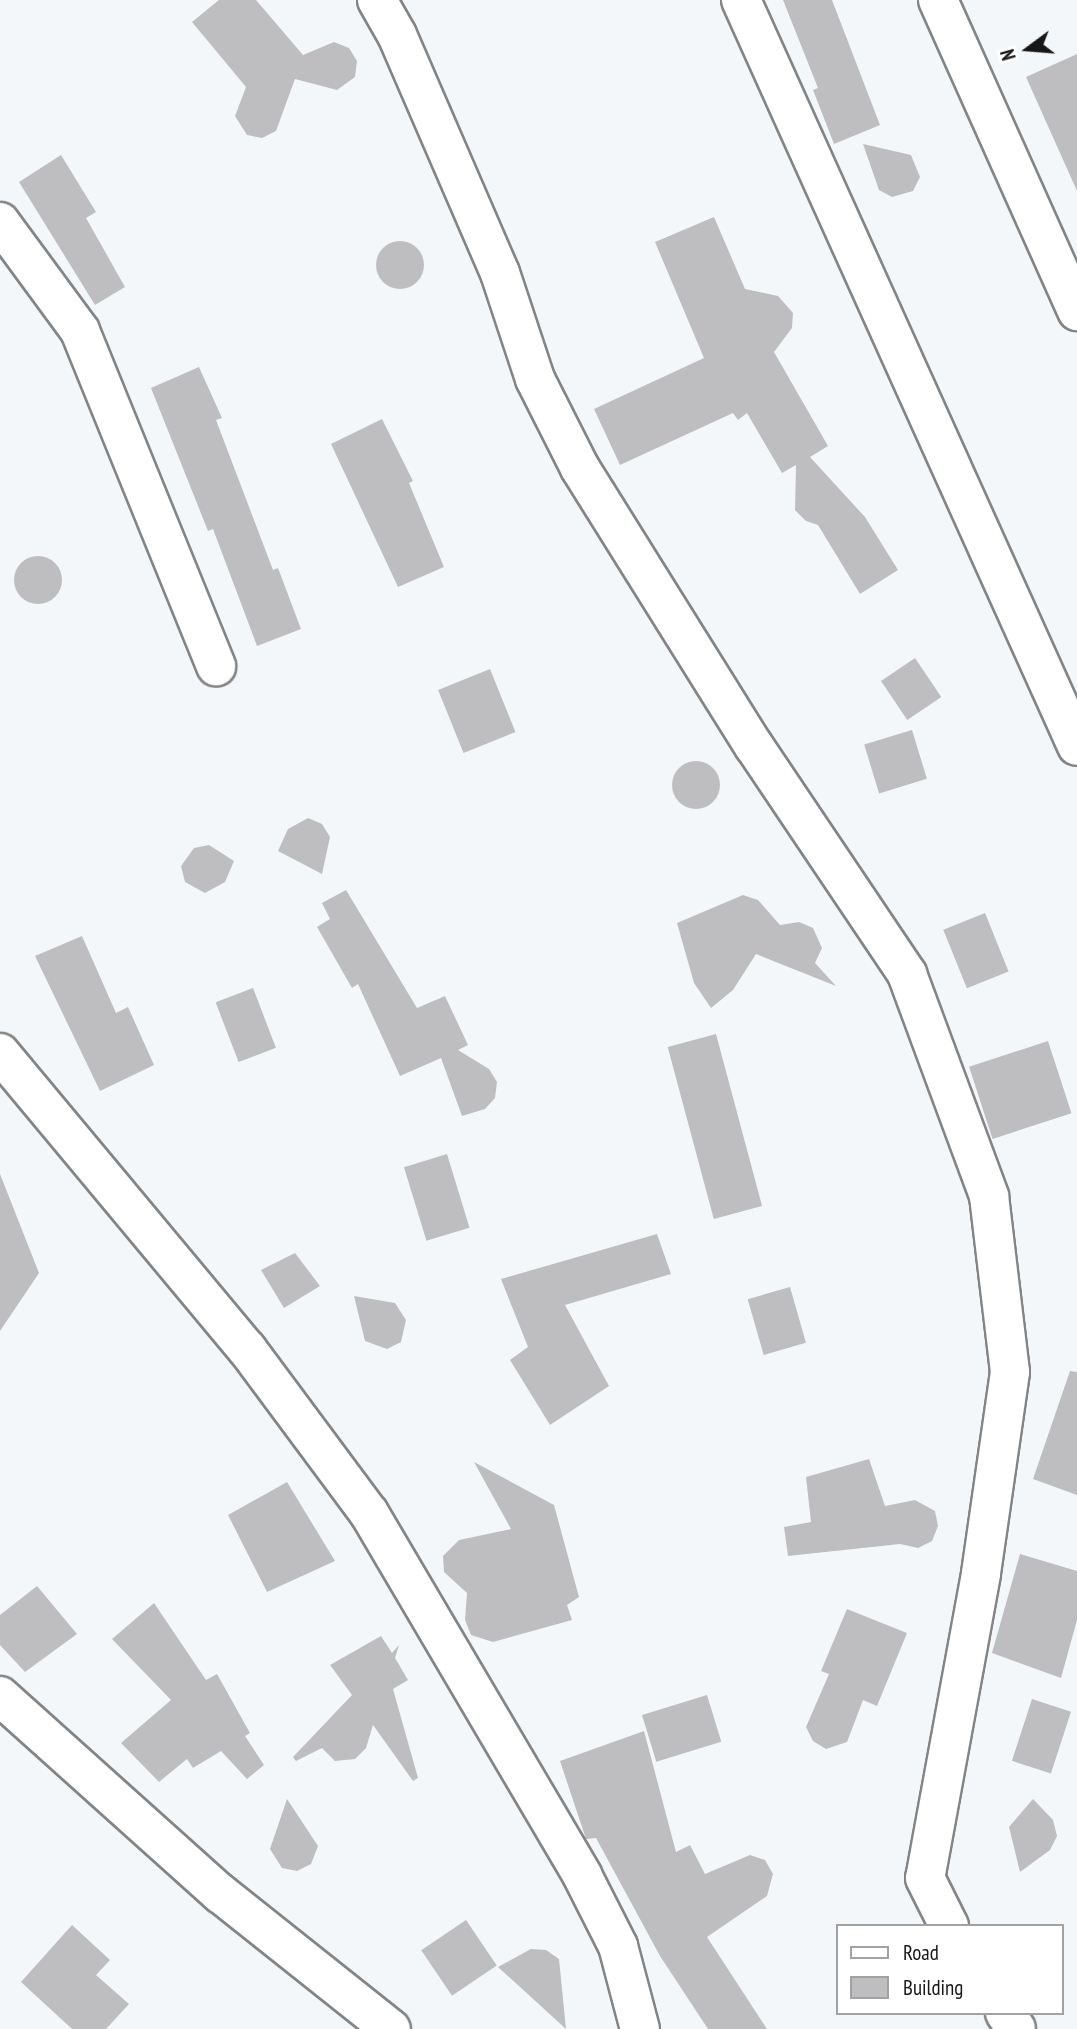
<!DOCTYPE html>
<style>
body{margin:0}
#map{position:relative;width:1077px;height:2029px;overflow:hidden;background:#f4f7f9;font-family:"PT Sans Narrow",sans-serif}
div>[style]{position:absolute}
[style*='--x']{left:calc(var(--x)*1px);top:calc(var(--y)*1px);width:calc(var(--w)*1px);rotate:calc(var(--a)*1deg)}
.building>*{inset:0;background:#bebec1;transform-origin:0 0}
.round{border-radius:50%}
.roads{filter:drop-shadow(2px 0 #828486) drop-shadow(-2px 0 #828486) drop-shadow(0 2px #828486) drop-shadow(0 -2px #828486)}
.street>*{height:38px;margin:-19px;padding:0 19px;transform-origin:19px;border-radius:19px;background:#fff}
span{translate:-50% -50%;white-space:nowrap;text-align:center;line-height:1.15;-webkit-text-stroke:7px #fff;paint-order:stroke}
.legend{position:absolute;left:836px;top:1924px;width:228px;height:91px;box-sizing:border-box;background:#fff;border:2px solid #a2a2a3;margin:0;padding:9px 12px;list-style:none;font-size:21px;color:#171718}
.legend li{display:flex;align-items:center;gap:14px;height:35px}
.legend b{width:35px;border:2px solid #a2a2a3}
.north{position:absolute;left:993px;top:14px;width:70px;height:70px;-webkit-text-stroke:5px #fff;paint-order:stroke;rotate:254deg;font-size:19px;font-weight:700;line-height:28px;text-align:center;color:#171718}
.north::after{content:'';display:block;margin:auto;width:24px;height:32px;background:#171718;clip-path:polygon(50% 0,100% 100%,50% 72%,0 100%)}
</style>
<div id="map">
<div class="building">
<i style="clip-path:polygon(219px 0,256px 0,303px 55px,334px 42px,349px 48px,357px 61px,355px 77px,337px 90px,295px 79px,276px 131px,262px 138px,247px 135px,235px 116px,246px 87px,192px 22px)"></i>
<i style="clip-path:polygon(783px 0,832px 0,880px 125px,834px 144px,813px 90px,818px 88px)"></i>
<i style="clip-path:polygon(1077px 54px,1077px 191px,1026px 77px)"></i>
<i style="clip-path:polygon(863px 144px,911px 155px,920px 177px,913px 191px,892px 197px,879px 190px)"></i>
<i style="clip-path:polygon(61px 155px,96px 212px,86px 218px,125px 287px,95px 305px,19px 182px)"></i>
<i style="clip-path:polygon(714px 217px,745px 289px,778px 296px,793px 313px,792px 328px,774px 352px,828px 446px,810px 457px,865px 517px,898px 570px,860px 594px,818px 525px,806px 521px,795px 510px,796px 465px,782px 473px,747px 413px,738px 420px,733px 413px,620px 465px,594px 409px,704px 358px,655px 242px)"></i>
<i class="round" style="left:376px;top:241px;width:48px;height:48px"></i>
<i style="clip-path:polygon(199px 367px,222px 418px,216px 420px,273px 570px,278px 568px,301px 629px,257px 646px,213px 529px,208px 531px,151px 388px)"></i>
<i style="clip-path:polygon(382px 419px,413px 481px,409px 483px,444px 567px,398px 587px,331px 444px)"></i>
<i class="round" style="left:14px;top:556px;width:48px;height:48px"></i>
<i style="left:915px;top:658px;width:47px;height:41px;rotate:56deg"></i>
<i style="left:490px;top:669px;width:68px;height:56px;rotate:68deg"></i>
<i style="left:912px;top:730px;width:51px;height:50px;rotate:73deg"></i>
<i class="round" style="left:672px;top:761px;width:48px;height:48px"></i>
<i style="clip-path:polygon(308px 818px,322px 824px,330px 837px,322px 874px,278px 851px,288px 829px)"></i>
<i style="clip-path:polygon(209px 845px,234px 861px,225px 882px,205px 893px,185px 882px,181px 866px,194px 848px)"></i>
<i style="clip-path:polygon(346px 890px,417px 1008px,445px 996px,468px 1045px,458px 1050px,489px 1069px,497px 1082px,495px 1098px,485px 1109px,462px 1116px,441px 1058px,400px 1076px,358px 984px,352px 988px,317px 927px,330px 919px,322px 903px)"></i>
<i style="clip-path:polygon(743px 895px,758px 900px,780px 925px,799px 922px,813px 928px,822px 948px,815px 963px,836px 986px,756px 954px,733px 990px,711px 1008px,694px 983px,677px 923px)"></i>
<i style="left:985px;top:913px;width:63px;height:45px;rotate:68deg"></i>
<i style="clip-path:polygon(82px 936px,116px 1013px,128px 1007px,154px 1065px,100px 1091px,35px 956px)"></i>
<i style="left:253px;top:988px;width:64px;height:40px;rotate:69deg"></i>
<i style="left:716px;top:1034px;width:178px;height:50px;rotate:75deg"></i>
<i style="left:1048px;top:1041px;width:76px;height:83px;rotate:72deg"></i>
<i style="left:447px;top:1154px;width:77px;height:45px;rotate:73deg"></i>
<i style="clip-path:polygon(0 1174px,39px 1273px,0 1331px)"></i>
<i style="clip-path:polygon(657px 1234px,671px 1274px,565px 1305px,609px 1386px,550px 1425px,510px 1360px,528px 1347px,501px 1279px)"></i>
<i style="clip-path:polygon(295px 1253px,320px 1286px,284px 1308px,261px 1270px)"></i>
<i style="left:790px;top:1287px;width:58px;height:44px;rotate:74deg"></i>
<i style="clip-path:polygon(354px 1296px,395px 1303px,406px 1320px,401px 1342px,387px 1349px,365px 1341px)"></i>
<i style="clip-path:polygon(1070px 1371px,1077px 1372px,1077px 1495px,1033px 1479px)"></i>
<i style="clip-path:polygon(869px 1459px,885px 1506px,915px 1500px,935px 1511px,938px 1526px,932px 1541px,918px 1548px,900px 1544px,788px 1556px,784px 1527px,811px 1522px,806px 1477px)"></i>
<i style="clip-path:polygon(474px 1462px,554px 1505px,579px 1597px,567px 1605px,572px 1620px,493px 1642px,471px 1635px,465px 1620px,467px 1593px,444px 1572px,443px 1556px,459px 1540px,511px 1529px)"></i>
<i style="clip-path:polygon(287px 1482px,335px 1561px,267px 1592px,228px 1515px)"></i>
<i style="clip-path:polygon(1020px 1554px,1077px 1571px,1077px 1620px,1061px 1678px,992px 1653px)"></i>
<i style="clip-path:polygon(37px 1586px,77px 1634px,25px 1672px,0 1645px,0 1615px)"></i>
<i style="clip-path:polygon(154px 1603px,206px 1680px,217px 1674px,250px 1733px,245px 1736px,264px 1765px,247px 1779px,221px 1751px,193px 1768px,187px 1759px,159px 1782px,121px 1743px,171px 1700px,112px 1639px)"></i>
<i style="clip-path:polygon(847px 1609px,907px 1633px,877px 1706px,863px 1700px,847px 1742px,826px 1749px,813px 1741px,806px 1727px,829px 1674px,821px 1671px)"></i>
<i style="clip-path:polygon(381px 1636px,392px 1653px,399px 1645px,395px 1658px,408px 1680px,393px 1689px,418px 1778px,413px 1781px,373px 1725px,366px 1748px,355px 1759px,335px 1761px,322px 1748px,296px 1761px,293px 1757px,352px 1695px,330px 1665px)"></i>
<i style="left:707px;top:1695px;width:49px;height:68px;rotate:73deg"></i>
<i style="left:1032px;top:1699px;width:41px;height:65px;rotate:18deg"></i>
<i style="clip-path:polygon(644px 1731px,676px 1852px,690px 1845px,705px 1874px,750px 1855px,765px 1860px,773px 1874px,767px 1896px,707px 1937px,767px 2029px,708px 2029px,660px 1956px,596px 1838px,586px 1839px,560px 1761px)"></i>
<i style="clip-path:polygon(287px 1799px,318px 1846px,311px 1864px,297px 1871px,282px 1868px,270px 1849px)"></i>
<i style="clip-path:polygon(1033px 1799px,1053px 1820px,1057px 1836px,1050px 1850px,1020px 1872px,1009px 1827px)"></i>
<i style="left:466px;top:1920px;width:55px;height:54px;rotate:56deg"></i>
<i style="clip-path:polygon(72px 1925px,110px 1960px,96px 1975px,129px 2004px,106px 2029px,72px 2029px,21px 1982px)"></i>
<i style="clip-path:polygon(531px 1949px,546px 1950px,559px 1959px,566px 2029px,498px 1967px)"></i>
</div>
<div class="roads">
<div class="street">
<i style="--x:377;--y:0;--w:40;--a:60.3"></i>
<i style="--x:397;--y:35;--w:259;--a:66.6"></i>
<i style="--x:500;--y:273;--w:112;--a:71.7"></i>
<i style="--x:535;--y:379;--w:100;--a:63.2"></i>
<i style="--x:580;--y:468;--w:328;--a:58"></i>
<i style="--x:754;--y:746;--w:275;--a:56.1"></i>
<i style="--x:907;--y:974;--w:237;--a:69.7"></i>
<i style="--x:989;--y:1196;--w:177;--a:83.2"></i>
<i style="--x:1010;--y:1372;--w:204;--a:98.2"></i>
<i style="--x:981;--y:1574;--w:309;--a:100.4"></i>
<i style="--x:925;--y:1878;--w:54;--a:63.4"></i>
<i style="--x:741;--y:0;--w:818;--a:65.75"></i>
<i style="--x:938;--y:0;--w:341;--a:65.9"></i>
<i style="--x:0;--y:222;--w:135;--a:53.7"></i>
<i style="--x:80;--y:331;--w:362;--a:67.9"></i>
<i style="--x:0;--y:1053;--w:386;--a:50.2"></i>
<i style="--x:247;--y:1349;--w:204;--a:53.4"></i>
<i style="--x:369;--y:1513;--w:420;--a:59.5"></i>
<i style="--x:582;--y:1875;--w:80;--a:63.1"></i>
<i style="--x:618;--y:1946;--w:86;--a:75.2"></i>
<i style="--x:0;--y:1696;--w:297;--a:41.9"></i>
<i style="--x:221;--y:1894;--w:217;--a:38.5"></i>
<i style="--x:1005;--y:2013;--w:19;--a:55"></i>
</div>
</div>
<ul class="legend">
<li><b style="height:9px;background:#fff"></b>Road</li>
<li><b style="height:19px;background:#bebec1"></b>Building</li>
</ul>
<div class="north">N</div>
</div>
